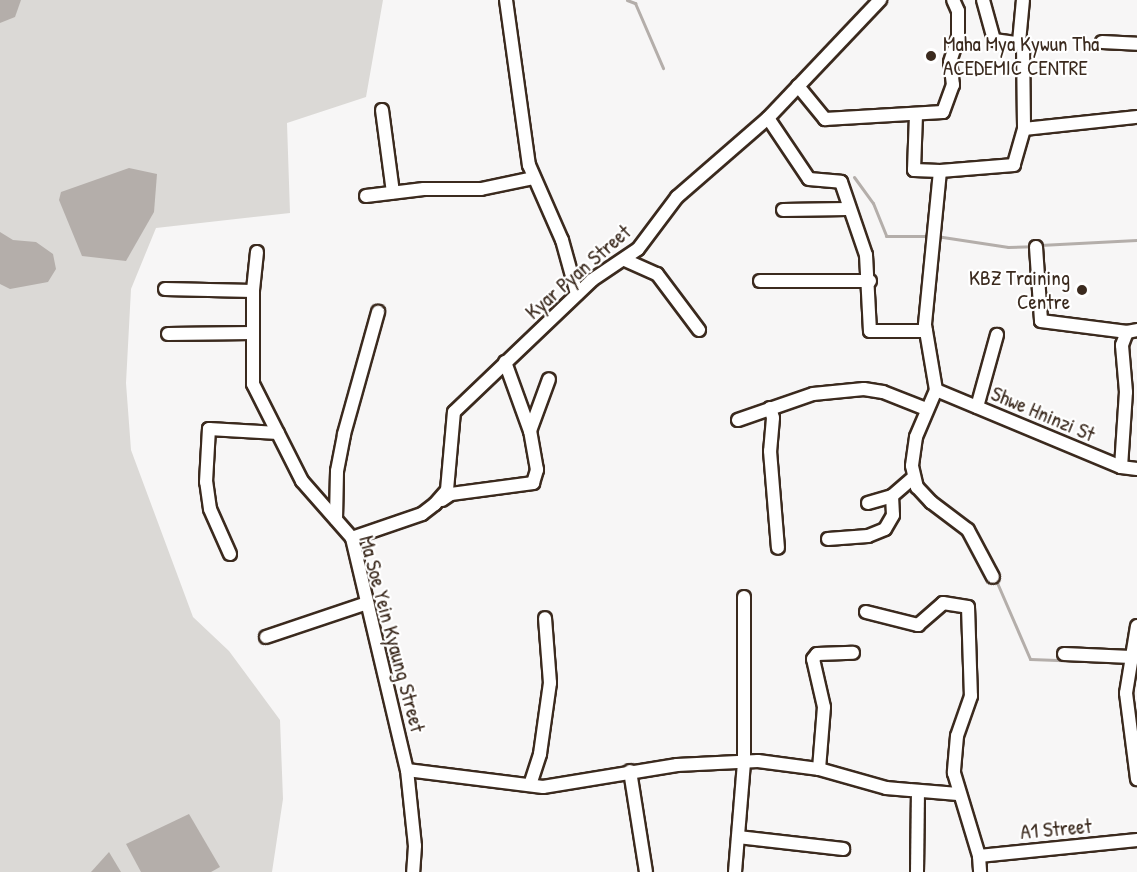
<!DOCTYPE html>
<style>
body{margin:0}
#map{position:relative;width:1137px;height:872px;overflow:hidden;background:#f7f6f6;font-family:"Patrick Hand",sans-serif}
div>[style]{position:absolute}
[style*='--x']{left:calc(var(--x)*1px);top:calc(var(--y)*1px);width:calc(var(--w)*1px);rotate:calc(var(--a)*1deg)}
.green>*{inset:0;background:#dbd9d6}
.water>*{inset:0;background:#b4aeaa}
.stream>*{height:3px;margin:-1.5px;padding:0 1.5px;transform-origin:1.5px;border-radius:1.5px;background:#b4aeaa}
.roads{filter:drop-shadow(2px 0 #3b2a1e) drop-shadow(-2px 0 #3b2a1e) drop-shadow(0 2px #3b2a1e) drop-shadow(0 -2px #3b2a1e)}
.street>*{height:12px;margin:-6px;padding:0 6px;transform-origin:6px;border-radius:6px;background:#fff}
.dots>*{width:16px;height:16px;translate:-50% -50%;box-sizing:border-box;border:3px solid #fff;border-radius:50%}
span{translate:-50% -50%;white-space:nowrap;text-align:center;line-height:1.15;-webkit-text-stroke:4.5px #fff;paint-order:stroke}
.poi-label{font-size:21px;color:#3b2a1e}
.left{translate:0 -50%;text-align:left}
.right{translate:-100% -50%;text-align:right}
.street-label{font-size:21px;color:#3b2a1e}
</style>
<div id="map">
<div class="green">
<i style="clip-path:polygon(0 0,383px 0,366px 97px,287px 123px,290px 213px,156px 228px,131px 289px,126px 383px,131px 450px,193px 617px,229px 651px,280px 720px,283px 799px,272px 872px,0 872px)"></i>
</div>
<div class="water">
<i style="clip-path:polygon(0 0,21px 0,15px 17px,0 23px)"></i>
<i style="clip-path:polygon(129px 168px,157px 174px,154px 212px,126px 261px,82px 256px,59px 200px,61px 192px)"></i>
<i style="clip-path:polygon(0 232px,13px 240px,36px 242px,53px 254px,56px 269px,48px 282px,10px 289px,0 284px)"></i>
<i style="clip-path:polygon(189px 814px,220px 867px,211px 872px,141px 872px,126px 844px)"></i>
<i style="clip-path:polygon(109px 852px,121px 872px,91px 872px)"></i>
</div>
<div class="stream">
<i style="--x:627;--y:0;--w:9;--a:21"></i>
<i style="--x:635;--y:3;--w:71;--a:66.7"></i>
<i style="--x:854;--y:177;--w:32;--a:54"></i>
<i style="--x:873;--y:203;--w:35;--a:68"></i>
<i style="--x:886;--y:236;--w:43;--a:0"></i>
<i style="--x:936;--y:236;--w:73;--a:8.7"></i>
<i style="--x:1008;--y:247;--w:25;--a:-2"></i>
<i style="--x:1040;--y:245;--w:97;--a:-3"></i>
<i style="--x:995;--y:578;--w:88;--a:66.6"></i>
<i style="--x:1030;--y:659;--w:34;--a:2"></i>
</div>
<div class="roads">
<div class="street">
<i style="--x:506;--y:0;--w:167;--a:82.1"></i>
<i style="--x:529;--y:165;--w:82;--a:66.3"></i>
<i style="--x:562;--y:240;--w:56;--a:74.5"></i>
<i style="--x:983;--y:0;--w:41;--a:74.6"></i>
<i style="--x:994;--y:40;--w:29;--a:8"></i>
<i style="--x:1023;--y:44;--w:85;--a:89.3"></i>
<i style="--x:1024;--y:129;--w:37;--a:106"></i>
<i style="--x:1014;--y:165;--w:74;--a:175.4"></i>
<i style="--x:940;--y:171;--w:155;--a:95.6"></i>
<i style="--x:925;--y:325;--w:66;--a:80.4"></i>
<i style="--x:936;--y:390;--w:51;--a:113.1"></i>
<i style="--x:916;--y:437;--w:29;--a:98"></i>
<i style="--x:912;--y:466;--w:22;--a:77"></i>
<i style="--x:917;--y:487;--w:21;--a:47"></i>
<i style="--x:931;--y:502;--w:46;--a:37.1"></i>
<i style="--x:968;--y:530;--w:53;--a:62"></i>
<i style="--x:1019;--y:42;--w:42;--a:-84.6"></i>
<i style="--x:1102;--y:42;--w:35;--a:3"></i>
<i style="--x:798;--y:86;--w:43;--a:50.7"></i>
<i style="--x:825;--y:119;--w:118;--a:-3.4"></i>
<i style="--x:943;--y:112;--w:29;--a:-70"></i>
<i style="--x:953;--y:85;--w:23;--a:-97"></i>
<i style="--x:950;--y:62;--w:25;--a:-72"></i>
<i style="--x:958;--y:38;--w:27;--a:-90"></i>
<i style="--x:958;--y:11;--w:12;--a:-114"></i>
<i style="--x:382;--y:110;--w:83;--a:82.4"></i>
<i style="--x:916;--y:115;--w:55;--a:92.1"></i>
<i style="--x:914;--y:170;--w:26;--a:2"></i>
<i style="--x:768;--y:118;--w:73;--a:56.1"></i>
<i style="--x:809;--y:179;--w:32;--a:5"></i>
<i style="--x:841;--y:182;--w:77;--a:71.1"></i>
<i style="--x:866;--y:255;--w:76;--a:87"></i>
<i style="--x:870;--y:331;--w:56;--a:0"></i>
<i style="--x:1024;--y:129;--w:114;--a:-6.1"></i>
<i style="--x:366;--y:196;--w:58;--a:-6.9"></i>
<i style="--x:424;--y:189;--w:57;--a:0"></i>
<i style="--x:481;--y:189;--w:53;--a:-11.9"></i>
<i style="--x:783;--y:210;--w:64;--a:-0.9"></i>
<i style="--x:1036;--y:247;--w:74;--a:86.1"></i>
<i style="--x:1041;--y:321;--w:87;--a:7.3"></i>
<i style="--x:257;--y:252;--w:39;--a:96"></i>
<i style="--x:253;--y:291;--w:93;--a:90"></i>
<i style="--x:253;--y:384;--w:109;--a:63.2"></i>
<i style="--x:302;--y:481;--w:76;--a:48.7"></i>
<i style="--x:352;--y:538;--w:238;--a:76.7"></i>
<i style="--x:407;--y:770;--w:76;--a:84"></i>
<i style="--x:415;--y:846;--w:26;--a:94"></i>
<i style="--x:625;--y:260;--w:35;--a:24"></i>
<i style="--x:657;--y:274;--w:70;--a:53.1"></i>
<i style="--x:760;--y:281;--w:110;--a:0"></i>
<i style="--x:165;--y:289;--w:88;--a:1.3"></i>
<i style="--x:168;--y:334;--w:84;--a:-0.7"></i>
<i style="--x:505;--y:362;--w:73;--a:70.1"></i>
<i style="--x:936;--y:390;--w:200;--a:22.6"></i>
<i style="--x:1121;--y:467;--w:16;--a:7"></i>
<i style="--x:977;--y:407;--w:75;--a:-74.5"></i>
<i style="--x:770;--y:408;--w:10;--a:73"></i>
<i style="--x:773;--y:418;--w:33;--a:95"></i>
<i style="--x:770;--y:451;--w:97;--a:85.3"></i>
<i style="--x:738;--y:420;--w:79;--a:-19.1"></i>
<i style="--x:813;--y:394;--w:51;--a:-5.6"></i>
<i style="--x:864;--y:389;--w:19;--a:9"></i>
<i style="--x:883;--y:392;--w:46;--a:21.6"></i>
<i style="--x:1121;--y:467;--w:75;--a:-86.2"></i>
<i style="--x:1126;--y:392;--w:47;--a:-94.9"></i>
<i style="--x:1122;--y:345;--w:14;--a:-69"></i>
<i style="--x:1127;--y:332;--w:10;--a:-11"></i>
<i style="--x:442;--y:500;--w:11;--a:-34"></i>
<i style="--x:451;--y:494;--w:83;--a:-7.6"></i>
<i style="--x:533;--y:483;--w:14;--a:-73"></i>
<i style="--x:537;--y:470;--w:40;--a:-100"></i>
<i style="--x:530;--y:431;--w:55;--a:-69.9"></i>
<i style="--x:868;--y:503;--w:25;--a:-16"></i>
<i style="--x:892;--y:496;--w:29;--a:-41"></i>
<i style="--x:336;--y:519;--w:48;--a:-88.8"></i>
<i style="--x:337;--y:471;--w:38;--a:-79"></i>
<i style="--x:344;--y:434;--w:127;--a:-74.4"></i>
<i style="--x:352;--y:538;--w:74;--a:-18.9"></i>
<i style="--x:422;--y:514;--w:16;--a:-38"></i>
<i style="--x:435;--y:504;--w:18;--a:-49"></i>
<i style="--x:447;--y:490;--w:78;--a:-84.9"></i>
<i style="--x:454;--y:412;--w:191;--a:-43.7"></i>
<i style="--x:592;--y:280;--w:55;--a:-34"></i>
<i style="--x:638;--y:249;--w:65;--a:-53.1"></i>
<i style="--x:677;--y:197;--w:121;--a:-41"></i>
<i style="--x:768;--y:118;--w:163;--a:-46.5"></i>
<i style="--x:828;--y:539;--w:40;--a:-4.3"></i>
<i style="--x:868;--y:536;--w:18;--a:-22"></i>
<i style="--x:885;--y:529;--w:16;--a:-60"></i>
<i style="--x:893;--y:515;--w:19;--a:-93"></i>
<i style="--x:230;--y:554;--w:49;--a:-114"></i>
<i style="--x:210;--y:509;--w:27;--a:-98"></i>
<i style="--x:206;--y:482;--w:53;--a:-86.8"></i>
<i style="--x:209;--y:429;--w:69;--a:3.3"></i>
<i style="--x:866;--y:612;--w:54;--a:14"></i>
<i style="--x:918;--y:625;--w:33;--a:-41"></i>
<i style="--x:943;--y:603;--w:25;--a:9"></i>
<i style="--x:968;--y:607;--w:89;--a:88.1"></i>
<i style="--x:971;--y:696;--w:42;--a:109.3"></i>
<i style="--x:957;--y:736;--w:37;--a:95"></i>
<i style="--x:954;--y:773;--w:87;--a:73.2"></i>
<i style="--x:979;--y:856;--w:16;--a:86"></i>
<i style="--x:1137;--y:626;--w:68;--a:99.3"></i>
<i style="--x:1126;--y:693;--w:87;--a:82.7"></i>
<i style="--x:266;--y:637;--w:107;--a:-18.6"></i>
<i style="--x:1064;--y:654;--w:67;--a:2.6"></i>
<i style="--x:819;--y:769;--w:62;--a:-85.4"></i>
<i style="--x:824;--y:707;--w:49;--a:-102.9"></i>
<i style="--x:813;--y:659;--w:6;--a:-51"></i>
<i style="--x:817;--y:654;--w:36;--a:-2"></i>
<i style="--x:407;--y:770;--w:137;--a:7.1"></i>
<i style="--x:543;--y:787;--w:136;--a:-9.3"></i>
<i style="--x:677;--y:765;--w:81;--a:-2.8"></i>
<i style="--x:758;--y:761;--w:62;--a:7.5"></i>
<i style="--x:819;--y:769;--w:70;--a:15.8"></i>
<i style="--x:886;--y:788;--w:72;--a:4.8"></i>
<i style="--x:630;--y:771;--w:102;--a:81"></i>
<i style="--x:530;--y:785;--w:33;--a:-72"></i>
<i style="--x:540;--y:754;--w:72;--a:-82"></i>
<i style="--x:550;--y:683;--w:65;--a:-94.4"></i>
<i style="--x:738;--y:837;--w:106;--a:6.5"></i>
<i style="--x:979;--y:856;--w:159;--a:-5.8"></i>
<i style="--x:735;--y:872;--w:110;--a:-85.3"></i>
<i style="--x:744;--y:762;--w:165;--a:-90"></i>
<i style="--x:917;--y:872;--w:79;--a:-89.3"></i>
</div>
</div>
<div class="dots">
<i style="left:931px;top:56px;background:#3b2a1e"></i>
<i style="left:1082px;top:290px;background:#3b2a1e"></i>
</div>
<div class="poi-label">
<span class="left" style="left:943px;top:56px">Maha Mya Kywun Tha<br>ACEDEMIC CENTRE</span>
<span class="right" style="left:1070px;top:290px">KBZ Training<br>Centre</span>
</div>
<div class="street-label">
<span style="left:578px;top:272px;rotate:-41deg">Kyar Pyan Street</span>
<span style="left:1043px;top:414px;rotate:23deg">Shwe Hninzi St</span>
<span style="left:392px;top:634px;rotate:75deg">Ma Soe Yein Kyaung Street</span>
<span style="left:1056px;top:829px;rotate:-5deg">A1 Street</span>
</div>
</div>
